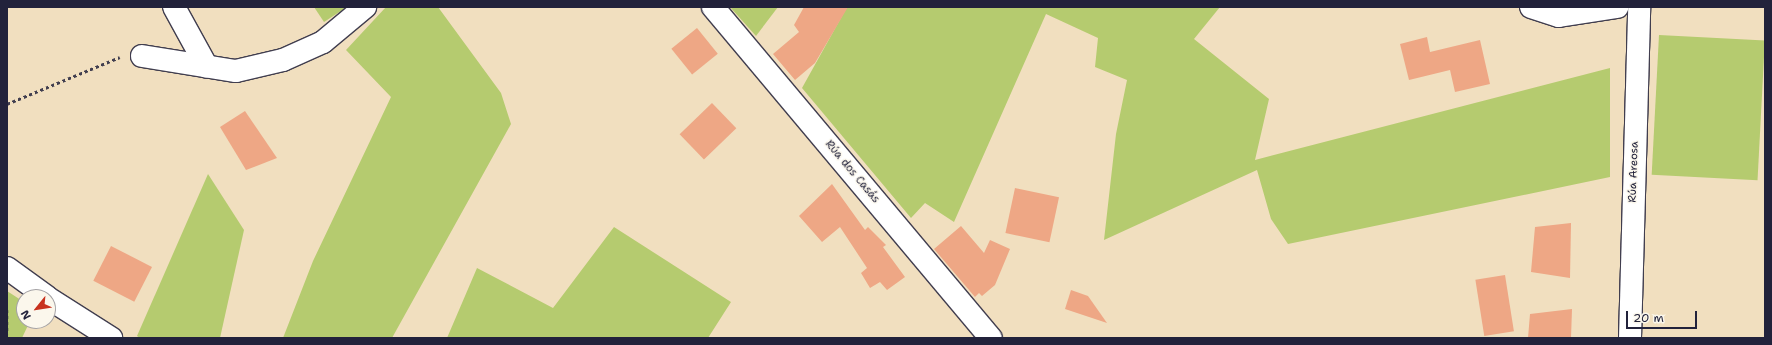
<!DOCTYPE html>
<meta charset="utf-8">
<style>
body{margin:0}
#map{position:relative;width:1772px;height:345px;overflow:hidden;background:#f1dfbf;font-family:"Shantell Sans",sans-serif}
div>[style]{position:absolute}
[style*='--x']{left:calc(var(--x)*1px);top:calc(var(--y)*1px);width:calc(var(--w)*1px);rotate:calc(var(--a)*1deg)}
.green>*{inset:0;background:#b5cb6f;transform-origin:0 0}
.building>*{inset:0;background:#eea785;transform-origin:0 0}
.path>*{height:2.5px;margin-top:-1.25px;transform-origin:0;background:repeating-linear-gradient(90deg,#413e4f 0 3px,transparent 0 6px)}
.roads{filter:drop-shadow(1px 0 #413e4f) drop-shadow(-1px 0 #413e4f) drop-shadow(0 1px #413e4f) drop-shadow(0 -1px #413e4f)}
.minor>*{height:22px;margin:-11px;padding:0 11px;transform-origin:11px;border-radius:11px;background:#fff}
span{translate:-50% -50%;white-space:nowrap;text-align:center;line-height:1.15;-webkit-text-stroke:3px #fbf7ec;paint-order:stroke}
.street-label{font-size:11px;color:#22223b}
.frame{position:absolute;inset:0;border:8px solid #22223b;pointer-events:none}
.north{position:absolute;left:16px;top:289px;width:40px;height:40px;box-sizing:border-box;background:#fbf7ec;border:1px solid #a4a2a5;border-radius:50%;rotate:240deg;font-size:11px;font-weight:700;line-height:16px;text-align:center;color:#22223b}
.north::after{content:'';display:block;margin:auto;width:14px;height:18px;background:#c8321e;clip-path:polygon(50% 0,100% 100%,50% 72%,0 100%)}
.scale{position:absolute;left:1626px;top:311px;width:71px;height:18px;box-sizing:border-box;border:2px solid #22223b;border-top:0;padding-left:5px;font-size:12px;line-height:14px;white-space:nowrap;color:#22223b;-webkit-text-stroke:3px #fbf7ec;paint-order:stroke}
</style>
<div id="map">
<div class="green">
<i style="clip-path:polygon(314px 7px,347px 7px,324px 22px)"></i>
<i style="clip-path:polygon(386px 7px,438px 7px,501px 93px,511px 124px,392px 338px,283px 338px,313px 261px,391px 97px,346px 50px)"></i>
<i style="clip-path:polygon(730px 7px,778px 7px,756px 36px)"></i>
<i style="clip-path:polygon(847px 7px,1220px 7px,1194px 39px,1269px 99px,1255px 160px,1610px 68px,1610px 177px,1288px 244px,1271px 219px,1257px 170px,1104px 240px,1116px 134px,1127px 80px,1095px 67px,1098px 38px,1046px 14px,954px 222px,925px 203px,911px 218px,802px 88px)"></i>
<i style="left:1659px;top:35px;width:106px;height:140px;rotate:3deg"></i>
<i style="clip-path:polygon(208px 174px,244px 230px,220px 338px,140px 338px,137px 336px)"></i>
<i style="clip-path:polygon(614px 227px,731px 302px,708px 338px,447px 338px,477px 268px,553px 308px)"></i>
<i style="clip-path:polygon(7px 291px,24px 302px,24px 321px,30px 321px,22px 338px,7px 338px)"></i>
</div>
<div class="building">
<i style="clip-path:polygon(804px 7px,848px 7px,815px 63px,795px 80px,773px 54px,799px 32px,794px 25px)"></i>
<i style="left:697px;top:28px;width:33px;height:33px;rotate:51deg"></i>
<i style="clip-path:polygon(1427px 37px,1430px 52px,1480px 40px,1490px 84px,1455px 92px,1450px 70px,1409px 80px,1400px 44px)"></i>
<i style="left:712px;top:103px;width:35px;height:45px;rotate:46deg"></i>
<i style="clip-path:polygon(245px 111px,277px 158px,246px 170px,220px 127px)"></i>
<i style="clip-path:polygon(832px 184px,865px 230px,868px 227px,886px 245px,883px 247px,905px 277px,887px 290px,880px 282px,870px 288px,861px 273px,867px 268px,840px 227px,822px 242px,799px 216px)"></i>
<i style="left:1015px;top:188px;width:45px;height:46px;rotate:12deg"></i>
<i style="clip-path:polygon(1571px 223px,1570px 278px,1531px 272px,1535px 227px)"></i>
<i style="clip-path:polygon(961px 226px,984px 253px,990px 240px,1010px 249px,995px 285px,982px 296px,979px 293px,975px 297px,934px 249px)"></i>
<i style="left:111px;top:246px;width:46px;height:39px;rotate:27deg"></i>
<i style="left:1505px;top:275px;width:57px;height:30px;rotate:81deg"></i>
<i style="clip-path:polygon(1071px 290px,1088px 296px,1107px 323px,1065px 309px)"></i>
<i style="clip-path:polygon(1572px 309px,1571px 338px,1528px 338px,1530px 314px)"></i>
</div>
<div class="path">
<i style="--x:7;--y:104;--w:122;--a:-22.6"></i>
<i style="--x:7;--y:310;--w:24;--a:90"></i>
</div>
<div class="roads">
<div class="minor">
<i style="--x:174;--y:7;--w:68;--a:61.2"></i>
<i style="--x:713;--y:7;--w:432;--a:50"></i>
<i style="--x:1531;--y:7;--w:29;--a:18"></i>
<i style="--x:1559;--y:16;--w:59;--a:-8.8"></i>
<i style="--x:142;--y:56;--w:95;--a:9.1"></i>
<i style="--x:236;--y:71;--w:48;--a:-13.2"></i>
<i style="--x:283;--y:60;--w:44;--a:-24.2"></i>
<i style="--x:323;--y:42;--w:55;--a:-39.8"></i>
<i style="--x:7;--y:268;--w:49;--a:35.9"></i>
<i style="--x:48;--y:298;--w:75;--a:32.4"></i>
<i style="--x:1630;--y:338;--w:331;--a:-88.4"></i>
</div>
</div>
<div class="street-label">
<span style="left:852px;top:172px;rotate:50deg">Rúa dos Casás</span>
<span style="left:1634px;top:172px;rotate:-88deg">Rúa Areosa</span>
</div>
<div class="frame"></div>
<div class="north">N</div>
<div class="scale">20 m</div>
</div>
